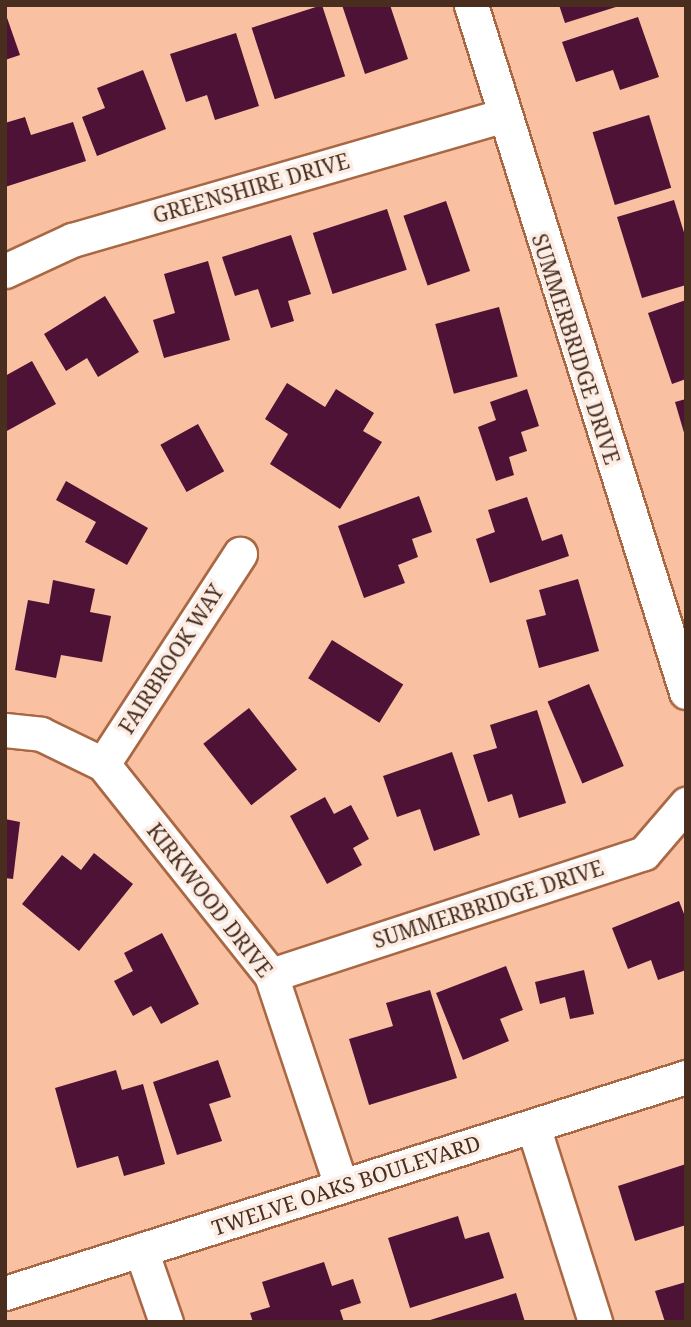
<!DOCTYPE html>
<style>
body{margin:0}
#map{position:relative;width:691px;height:1327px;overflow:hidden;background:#fac0a2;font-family:"Noto Serif",serif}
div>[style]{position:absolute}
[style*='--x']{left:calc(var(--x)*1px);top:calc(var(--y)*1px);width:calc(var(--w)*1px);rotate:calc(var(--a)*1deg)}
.building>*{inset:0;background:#4d1235;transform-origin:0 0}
.roads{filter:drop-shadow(2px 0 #a96844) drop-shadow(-2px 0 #a96844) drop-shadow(0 2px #a96844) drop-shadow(0 -2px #a96844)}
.street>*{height:33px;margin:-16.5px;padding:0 16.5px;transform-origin:16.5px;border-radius:16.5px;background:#fff}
span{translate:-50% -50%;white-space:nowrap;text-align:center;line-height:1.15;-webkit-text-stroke:7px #fbece4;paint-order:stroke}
.street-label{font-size:21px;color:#492d1e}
.frame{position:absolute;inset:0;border:7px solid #492d1e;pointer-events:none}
</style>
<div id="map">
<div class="building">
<i style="left:322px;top:5px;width:75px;height:74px;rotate:72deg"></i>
<i style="clip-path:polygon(342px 5px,390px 5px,408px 59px,365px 74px)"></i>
<i style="clip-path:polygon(559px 5px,619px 5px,619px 6px,565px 23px)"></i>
<i style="clip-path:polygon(5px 12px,20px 55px,5px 60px)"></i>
<i style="clip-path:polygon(638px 17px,659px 77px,620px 90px,613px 70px,576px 82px,562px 42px)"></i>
<i style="clip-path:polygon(236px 33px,259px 106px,215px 120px,207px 95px,186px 102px,170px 54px)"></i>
<i style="clip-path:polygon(143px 70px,166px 129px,97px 156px,82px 117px,105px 108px,97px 88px)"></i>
<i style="left:649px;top:115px;width:76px;height:59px;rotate:73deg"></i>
<i style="clip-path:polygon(25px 117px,31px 135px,73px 122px,86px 161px,5px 187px,5px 123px)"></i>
<i style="clip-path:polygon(674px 200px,686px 239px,686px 285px,642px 298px,617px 217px)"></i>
<i style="left:446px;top:201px;width:74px;height:45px;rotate:71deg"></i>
<i style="left:387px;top:209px;width:64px;height:78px;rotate:72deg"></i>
<i style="clip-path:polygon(291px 235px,311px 294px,288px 301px,294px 321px,271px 328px,258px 289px,235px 296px,222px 257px)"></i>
<i style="clip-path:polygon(208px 261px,230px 340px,164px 358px,153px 320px,175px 313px,164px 274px)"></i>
<i style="clip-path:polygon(105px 296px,139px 352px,98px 377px,87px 358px,66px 371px,44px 334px)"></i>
<i style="clip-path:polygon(686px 300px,686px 379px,672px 384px,648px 313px)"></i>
<i style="left:499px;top:307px;width:72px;height:66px;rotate:75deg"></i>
<i style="clip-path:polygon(32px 361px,56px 404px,5px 432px,5px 376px)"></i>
<i style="clip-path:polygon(287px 383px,325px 407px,336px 389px,374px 413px,363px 431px,382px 442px,340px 509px,270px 464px,288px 434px,265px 419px)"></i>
<i style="clip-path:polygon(527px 389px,539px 426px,521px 432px,527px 451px,509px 457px,514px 475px,496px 481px,478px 427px,496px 420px,490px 402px)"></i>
<i style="clip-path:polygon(686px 399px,686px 436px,685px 436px,675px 402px)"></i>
<i style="left:198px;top:424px;width:54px;height:43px;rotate:61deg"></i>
<i style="clip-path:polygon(66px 481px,148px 528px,127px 565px,85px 542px,96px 522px,56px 500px)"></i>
<i style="clip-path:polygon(419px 496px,432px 532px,412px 539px,418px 557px,398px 565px,405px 583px,364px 598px,338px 526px)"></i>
<i style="clip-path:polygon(527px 497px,542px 541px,562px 534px,569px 556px,490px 583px,476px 539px,495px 532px,488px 510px)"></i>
<i style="clip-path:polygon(578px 579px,599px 651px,539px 668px,526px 620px,546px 615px,539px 590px)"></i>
<i style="clip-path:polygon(53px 580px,95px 589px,90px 612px,111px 616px,102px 662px,61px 655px,56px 678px,15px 670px,28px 600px,49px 604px)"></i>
<i style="left:332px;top:640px;width:84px;height:45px;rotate:32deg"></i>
<i style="left:589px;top:684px;width:89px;height:45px;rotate:67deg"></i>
<i style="left:249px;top:708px;width:78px;height:58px;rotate:52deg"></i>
<i style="clip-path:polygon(537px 710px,566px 803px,519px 818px,512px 794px,488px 802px,473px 755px,497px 748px,490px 725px)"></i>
<i style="clip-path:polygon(452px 752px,480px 835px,434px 851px,420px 809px,397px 817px,383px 776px)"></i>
<i style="clip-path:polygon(325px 797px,334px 814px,351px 805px,369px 839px,353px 848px,362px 865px,327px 884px,290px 816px)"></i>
<i style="clip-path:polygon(5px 819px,20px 822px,13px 879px,5px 878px)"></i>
<i style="clip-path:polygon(94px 853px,133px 884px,79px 951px,22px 904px,62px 855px,81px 870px)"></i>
<i style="clip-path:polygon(679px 901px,686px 919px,686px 970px,658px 980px,651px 960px,628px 969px,612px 928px)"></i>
<i style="clip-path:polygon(162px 933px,199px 1004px,161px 1024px,151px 1006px,133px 1016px,114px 981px,133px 971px,124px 953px)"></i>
<i style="clip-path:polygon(506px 966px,523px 1010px,500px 1019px,509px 1041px,463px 1060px,436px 993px)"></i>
<i style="clip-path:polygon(584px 970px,594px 1014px,570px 1019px,565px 997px,540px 1004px,535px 982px)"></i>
<i style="clip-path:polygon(430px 990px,457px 1078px,369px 1105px,349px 1039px,393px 1026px,386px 1003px)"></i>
<i style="clip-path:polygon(218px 1060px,231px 1097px,209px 1104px,222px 1141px,177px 1155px,153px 1082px)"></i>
<i style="clip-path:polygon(116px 1070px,122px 1090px,143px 1084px,165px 1164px,124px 1176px,118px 1156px,77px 1168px,55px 1088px)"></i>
<i style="clip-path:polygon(686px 1164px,686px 1225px,635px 1241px,618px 1186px)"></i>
<i style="clip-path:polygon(458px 1216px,465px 1239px,489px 1232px,504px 1278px,410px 1308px,388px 1238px)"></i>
<i style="clip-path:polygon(324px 1262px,332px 1286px,353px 1279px,361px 1303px,340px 1310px,344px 1322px,253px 1322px,250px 1313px,270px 1307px,262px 1282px)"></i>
<i style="clip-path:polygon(686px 1282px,686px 1322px,665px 1322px,655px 1291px)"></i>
<i style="clip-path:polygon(516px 1293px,525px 1322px,427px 1322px,427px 1321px)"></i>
</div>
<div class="roads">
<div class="street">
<i style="--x:471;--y:5;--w:720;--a:72.62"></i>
<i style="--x:5;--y:271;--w:74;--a:-24.8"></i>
<i style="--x:72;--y:240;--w:447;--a:-16.1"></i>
<i style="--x:5;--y:730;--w:36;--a:6"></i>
<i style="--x:41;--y:734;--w:69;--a:25.8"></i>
<i style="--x:103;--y:764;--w:270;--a:51.5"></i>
<i style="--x:271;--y:975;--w:222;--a:71.6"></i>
<i style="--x:103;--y:764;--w:251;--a:-56.9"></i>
<i style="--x:271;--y:975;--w:392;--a:-18.1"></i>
<i style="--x:644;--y:853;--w:65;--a:-49.4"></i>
<i style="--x:533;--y:1126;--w:206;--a:72.4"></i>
<i style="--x:141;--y:1250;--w:76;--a:70.9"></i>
<i style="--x:5;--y:1293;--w:714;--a:-17.6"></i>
</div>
</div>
<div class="street-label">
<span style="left:251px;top:188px;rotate:-16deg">GREENSHIRE DRIVE</span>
<span style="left:576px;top:349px;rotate:72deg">SUMMERBRIDGE DRIVE</span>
<span style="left:171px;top:659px;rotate:-57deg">FAIRBROOK WAY</span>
<span style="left:210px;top:900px;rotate:52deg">KIRKWOOD DRIVE</span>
<span style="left:488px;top:904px;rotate:-18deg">SUMMERBRIDGE DRIVE</span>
<span style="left:346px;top:1185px;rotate:-18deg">TWELVE OAKS BOULEVARD</span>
</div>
<div class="frame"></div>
</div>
